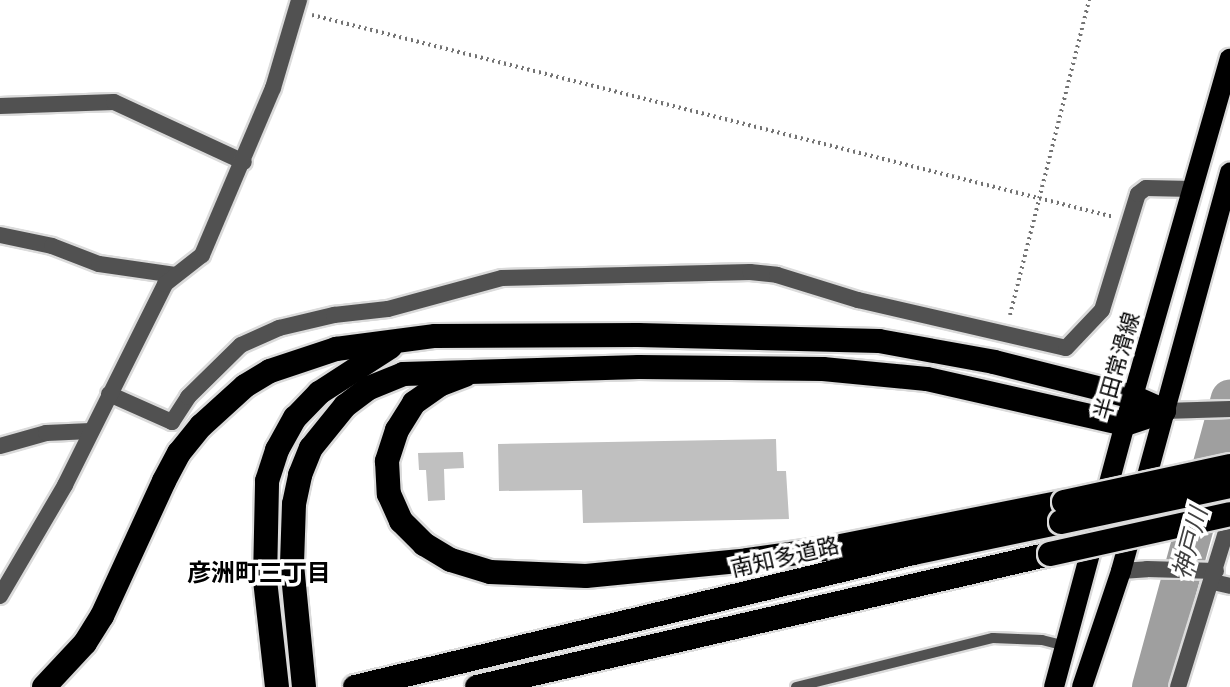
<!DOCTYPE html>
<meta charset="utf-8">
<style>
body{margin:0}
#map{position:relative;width:1230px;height:687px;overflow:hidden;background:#fff;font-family:Montserrat,"Noto Sans JP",sans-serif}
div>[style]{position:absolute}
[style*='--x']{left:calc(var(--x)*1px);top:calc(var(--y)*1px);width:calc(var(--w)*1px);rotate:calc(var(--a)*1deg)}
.river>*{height:38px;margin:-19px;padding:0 19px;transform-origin:19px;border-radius:19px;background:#9f9f9f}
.building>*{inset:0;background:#c0c0c0}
.path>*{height:4px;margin-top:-2px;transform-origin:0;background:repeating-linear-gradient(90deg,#737373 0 2px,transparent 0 6px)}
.roads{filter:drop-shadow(2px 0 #dbdbdb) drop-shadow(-2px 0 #dbdbdb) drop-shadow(0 2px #dbdbdb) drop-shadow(0 -2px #dbdbdb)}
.service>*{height:10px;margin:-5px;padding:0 5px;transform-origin:5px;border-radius:5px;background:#515151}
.minor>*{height:16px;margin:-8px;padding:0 8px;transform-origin:8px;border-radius:8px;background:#515151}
.tertiary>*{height:16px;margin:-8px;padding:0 8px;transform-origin:8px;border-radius:8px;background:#515151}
.primary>*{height:20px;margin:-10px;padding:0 10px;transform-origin:10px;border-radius:10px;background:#000}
.motorway>*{height:24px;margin:-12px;padding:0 12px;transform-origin:12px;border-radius:12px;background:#000}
.bridges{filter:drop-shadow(2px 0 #dbdbdb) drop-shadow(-2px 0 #dbdbdb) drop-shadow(0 2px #dbdbdb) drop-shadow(0 -2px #dbdbdb)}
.motorway-bridge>*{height:24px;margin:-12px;padding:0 12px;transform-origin:12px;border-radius:12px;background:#000}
span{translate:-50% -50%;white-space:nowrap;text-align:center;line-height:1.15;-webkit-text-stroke:7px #fff;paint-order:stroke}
.street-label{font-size:22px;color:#000}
.water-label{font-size:24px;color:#404040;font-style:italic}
.neighbourhood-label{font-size:24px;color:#000;font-weight:700}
</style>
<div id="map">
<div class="river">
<i style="--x:1151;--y:687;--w:299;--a:-74.7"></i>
</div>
<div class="building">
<i style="clip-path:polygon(776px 439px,777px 471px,786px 471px,789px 519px,583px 523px,582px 490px,499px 491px,498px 444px)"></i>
<i style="clip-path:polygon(463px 452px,464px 468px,444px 469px,445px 500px,428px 501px,426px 470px,419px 470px,418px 453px)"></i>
</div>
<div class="path">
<i style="--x:312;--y:15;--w:827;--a:14.14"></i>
<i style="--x:1010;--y:315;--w:325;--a:-75.9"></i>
</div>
<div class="roads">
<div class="service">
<i style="--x:796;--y:687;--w:203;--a:-14"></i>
<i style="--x:993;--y:638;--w:49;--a:2.3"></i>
<i style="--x:1042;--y:640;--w:25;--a:14"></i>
</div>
<div class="minor">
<i style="--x:0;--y:106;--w:114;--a:-2"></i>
<i style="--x:114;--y:102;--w:143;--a:24.8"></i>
<i style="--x:0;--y:235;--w:53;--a:11.9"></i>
<i style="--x:52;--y:246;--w:50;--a:21"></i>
<i style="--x:99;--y:264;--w:77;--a:8.2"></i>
<i style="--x:109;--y:394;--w:69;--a:24"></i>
<i style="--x:172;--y:422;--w:30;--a:-57"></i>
<i style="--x:188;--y:397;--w:74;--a:-44.5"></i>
<i style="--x:241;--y:345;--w:42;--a:-24.1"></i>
<i style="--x:279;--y:328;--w:57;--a:-13.3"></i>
<i style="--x:334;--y:315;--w:54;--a:-6.3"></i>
<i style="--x:388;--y:309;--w:118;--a:-15.2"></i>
<i style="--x:502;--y:278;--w:248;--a:-1.4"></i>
<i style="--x:750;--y:272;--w:27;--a:6"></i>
<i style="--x:777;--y:275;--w:85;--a:17.2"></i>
<i style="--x:858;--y:300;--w:213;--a:13"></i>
<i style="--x:1066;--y:348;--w:52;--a:-46.5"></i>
<i style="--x:1102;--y:310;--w:121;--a:-72.8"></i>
<i style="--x:1138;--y:194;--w:10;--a:-37"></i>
<i style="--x:1146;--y:188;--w:46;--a:1.2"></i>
<i style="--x:0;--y:446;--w:48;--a:-15.8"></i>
<i style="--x:46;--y:433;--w:45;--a:-2.5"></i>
<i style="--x:1147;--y:569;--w:69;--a:1.7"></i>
<i style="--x:1213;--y:582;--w:17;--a:13"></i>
<i style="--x:0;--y:596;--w:129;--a:-59.6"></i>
<i style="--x:65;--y:485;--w:225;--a:-63.5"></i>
<i style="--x:165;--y:284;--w:47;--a:-38.1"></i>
<i style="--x:202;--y:255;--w:181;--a:-67"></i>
<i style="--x:273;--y:88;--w:92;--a:-73.5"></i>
<i style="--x:1178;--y:687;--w:176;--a:-72.8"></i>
</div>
<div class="tertiary">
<i style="--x:1164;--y:411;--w:66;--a:-1.7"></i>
<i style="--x:1121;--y:571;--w:26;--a:-4"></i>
</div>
<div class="primary">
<i style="--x:1054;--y:687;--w:272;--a:-74.9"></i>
<i style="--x:1125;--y:424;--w:380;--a:-74"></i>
<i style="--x:1082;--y:687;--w:122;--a:-71.4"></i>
<i style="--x:1121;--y:571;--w:413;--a:-74.7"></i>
</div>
<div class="motorway">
<i style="--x:465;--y:375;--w:26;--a:159"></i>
<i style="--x:441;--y:384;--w:33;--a:145"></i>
<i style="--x:414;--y:403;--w:32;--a:122"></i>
<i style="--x:397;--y:430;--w:33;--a:108"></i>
<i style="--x:387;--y:461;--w:33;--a:87"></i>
<i style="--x:389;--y:494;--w:30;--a:66"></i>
<i style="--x:401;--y:521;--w:33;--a:45"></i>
<i style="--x:424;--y:544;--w:31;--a:31"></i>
<i style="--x:451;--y:560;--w:41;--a:17.1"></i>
<i style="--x:490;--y:572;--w:96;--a:2.4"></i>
<i style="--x:586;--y:576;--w:163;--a:-5.6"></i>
<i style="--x:748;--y:560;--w:84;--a:-8.2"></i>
<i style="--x:831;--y:548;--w:237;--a:-11.2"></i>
<i style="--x:44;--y:687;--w:60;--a:-47"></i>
<i style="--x:85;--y:643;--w:32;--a:-58"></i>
<i style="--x:102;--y:616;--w:149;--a:-65.3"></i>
<i style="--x:164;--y:481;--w:32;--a:-62"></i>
<i style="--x:179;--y:453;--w:35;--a:-51"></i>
<i style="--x:201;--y:426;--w:59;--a:-42.3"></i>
<i style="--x:245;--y:386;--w:29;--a:-31"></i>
<i style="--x:270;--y:371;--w:70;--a:-18.4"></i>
<i style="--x:336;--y:349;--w:100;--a:-7.5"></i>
<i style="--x:435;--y:336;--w:203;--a:-0.3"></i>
<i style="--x:638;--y:335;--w:241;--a:1.4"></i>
<i style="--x:879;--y:341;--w:117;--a:10.3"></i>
<i style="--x:994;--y:362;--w:143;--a:14.1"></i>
<i style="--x:1133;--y:397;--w:34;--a:24"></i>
<i style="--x:277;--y:687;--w:108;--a:-96.4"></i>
<i style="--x:265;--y:580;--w:99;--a:-88.8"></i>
<i style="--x:267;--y:481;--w:33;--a:-72"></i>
<i style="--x:277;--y:450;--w:37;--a:-61"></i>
<i style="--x:295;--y:418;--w:35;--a:-46"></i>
<i style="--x:319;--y:393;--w:85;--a:-32.9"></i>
<i style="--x:304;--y:687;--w:124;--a:-95.6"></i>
<i style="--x:292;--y:564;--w:60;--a:-88.1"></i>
<i style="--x:294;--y:504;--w:30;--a:-78"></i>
<i style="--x:300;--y:475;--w:29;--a:-68"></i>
<i style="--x:311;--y:448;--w:54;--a:-51"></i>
<i style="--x:345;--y:406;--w:30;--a:-37"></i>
<i style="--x:369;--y:388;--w:37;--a:-22"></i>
<i style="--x:403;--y:374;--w:236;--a:-1.7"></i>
<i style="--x:639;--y:367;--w:184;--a:0.6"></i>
<i style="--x:823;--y:369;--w:104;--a:5.5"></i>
<i style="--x:927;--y:379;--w:203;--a:12.8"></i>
<i style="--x:1125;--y:424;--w:41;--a:-18.4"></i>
<i style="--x:355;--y:687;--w:574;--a:-13.5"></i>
<i style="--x:913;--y:553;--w:151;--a:-11.8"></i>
<i style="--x:477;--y:687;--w:588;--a:-13.07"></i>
</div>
</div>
<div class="bridges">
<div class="motorway-bridge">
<i style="--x:1064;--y:502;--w:170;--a:-12.2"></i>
<i style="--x:1061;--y:522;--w:173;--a:-12"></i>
<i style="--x:1050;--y:554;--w:184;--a:-12.5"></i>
</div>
</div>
<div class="street-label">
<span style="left:1117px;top:366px;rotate:-74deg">半田常滑線</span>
<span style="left:785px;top:557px;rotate:-13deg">南知多道路</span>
</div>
<div class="water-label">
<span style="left:1190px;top:543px;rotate:-75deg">神戸川</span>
</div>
<div class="neighbourhood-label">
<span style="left:259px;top:573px">彦洲町三丁目</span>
</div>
</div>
